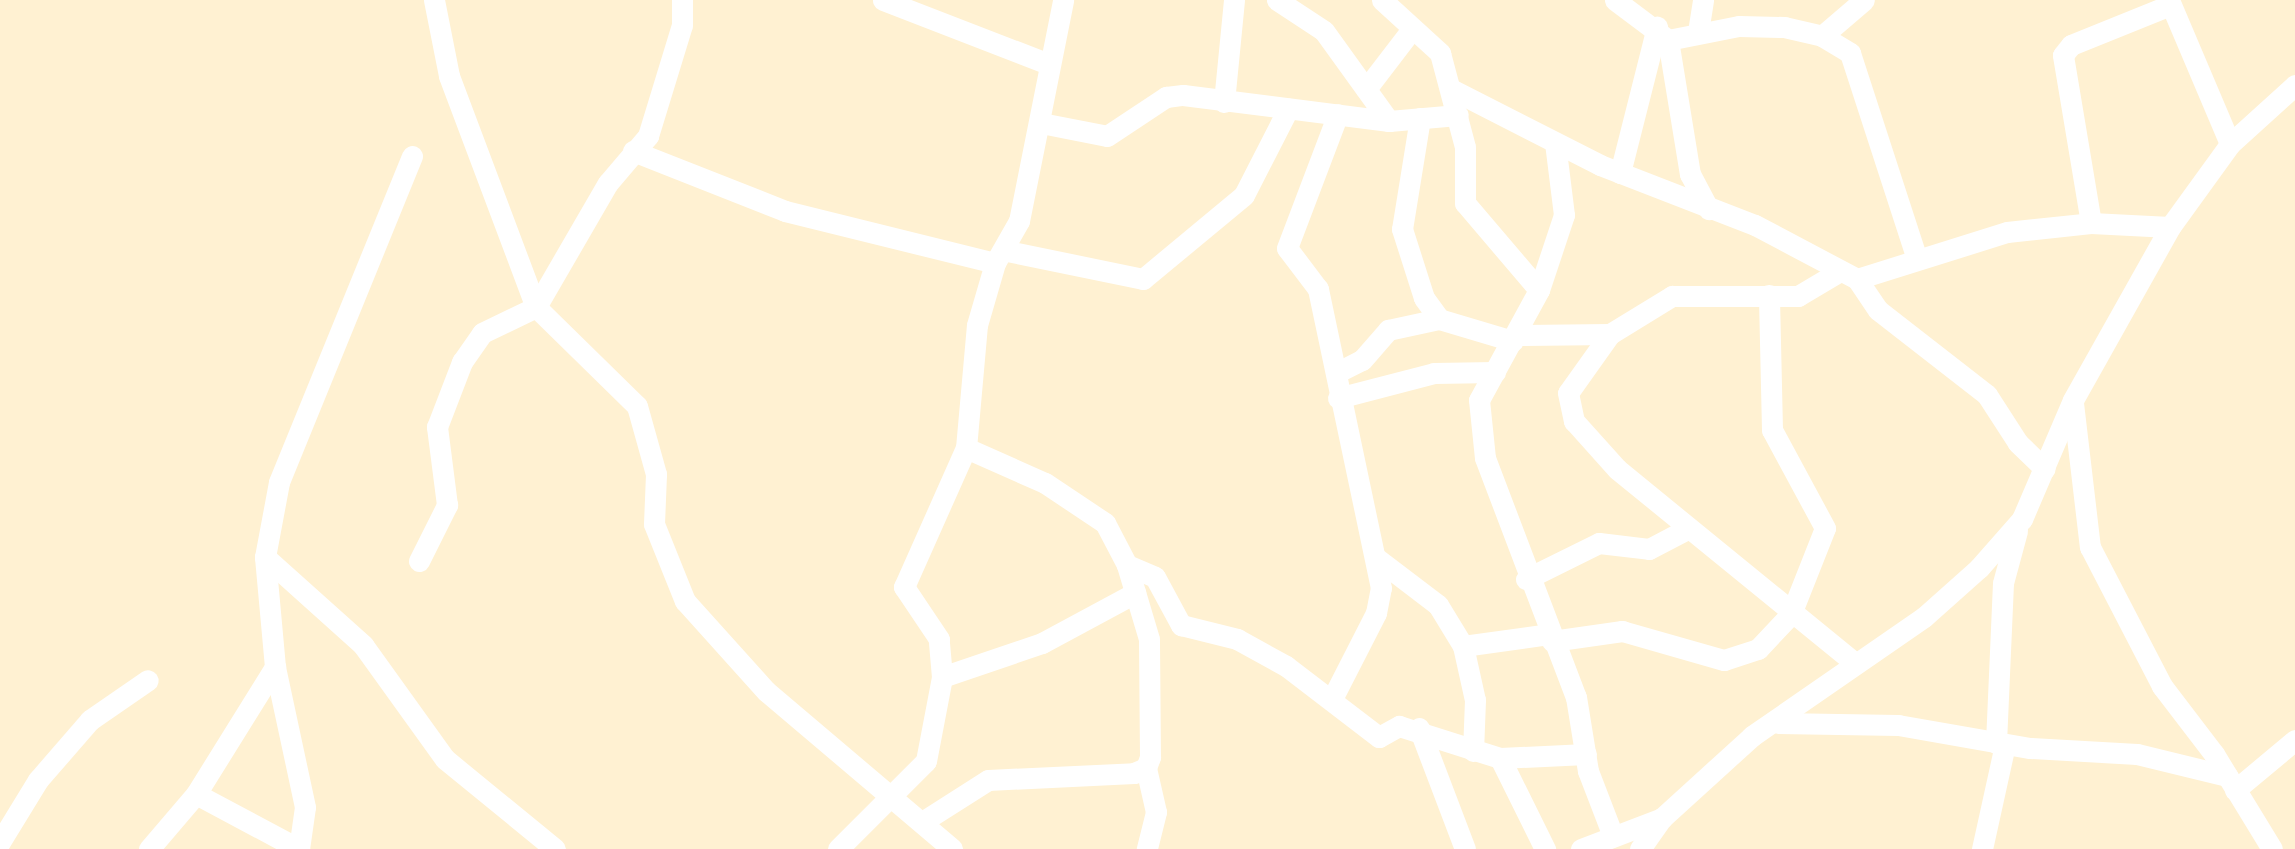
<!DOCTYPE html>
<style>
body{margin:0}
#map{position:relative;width:2295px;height:849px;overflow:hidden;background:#fff1d2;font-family:"Space Grotesk",sans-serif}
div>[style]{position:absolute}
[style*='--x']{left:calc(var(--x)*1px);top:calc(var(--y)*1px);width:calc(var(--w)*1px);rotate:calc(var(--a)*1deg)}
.minor>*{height:21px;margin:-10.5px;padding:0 10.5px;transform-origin:10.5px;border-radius:10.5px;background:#fff}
span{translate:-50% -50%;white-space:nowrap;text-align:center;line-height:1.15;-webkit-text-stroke:7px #fff;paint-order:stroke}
</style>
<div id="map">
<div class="minor">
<i style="--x:434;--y:0;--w:77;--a:78.8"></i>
<i style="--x:449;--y:76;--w:247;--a:69.4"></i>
<i style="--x:536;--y:307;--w:141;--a:44.4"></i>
<i style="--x:637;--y:406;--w:71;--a:74.4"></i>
<i style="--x:656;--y:474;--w:50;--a:92.3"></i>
<i style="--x:654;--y:524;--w:83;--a:68.1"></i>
<i style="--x:685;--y:601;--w:121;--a:48"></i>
<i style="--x:766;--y:691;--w:244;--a:40.3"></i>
<i style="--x:883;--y:0;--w:178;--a:21.1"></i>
<i style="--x:1277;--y:0;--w:56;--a:33.4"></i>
<i style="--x:1324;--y:31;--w:111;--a:54.2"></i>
<i style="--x:1382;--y:0;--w:79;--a:42.4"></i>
<i style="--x:1440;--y:53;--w:97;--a:75.1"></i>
<i style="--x:1465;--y:147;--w:56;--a:90"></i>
<i style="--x:1465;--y:203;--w:114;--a:49.6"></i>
<i style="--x:1539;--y:290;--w:125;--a:118.6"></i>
<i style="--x:1479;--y:400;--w:58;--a:84.1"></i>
<i style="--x:1485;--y:458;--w:256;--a:69.2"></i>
<i style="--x:1576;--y:697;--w:75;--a:80.8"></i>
<i style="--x:1588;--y:771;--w:70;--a:69"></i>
<i style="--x:1615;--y:0;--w:66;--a:37"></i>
<i style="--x:1668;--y:40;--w:136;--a:80.7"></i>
<i style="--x:1690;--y:174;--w:40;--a:62"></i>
<i style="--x:2169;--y:0;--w:156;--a:67"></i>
<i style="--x:1698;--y:32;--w:32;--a:-81"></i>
<i style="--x:1822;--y:36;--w:55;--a:-40.6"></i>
<i style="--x:1668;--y:40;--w:72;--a:-11.2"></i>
<i style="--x:1739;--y:26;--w:45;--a:1.3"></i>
<i style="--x:1784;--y:27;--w:39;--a:13"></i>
<i style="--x:1822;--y:36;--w:33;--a:31"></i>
<i style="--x:1850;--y:53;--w:217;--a:72"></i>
<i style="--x:1366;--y:89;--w:76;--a:-52.5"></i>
<i style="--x:1453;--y:90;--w:165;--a:27"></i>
<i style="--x:1600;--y:165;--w:166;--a:21.2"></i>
<i style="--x:1755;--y:225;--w:115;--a:27.9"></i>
<i style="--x:1857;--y:279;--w:37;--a:56"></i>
<i style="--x:1878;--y:310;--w:138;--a:37.9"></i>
<i style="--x:1987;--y:395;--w:57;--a:57.1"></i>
<i style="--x:2018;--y:443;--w:37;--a:44"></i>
<i style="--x:1224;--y:102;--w:102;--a:-84.4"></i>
<i style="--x:1420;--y:118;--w:112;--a:99.2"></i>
<i style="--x:1402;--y:229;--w:72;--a:72.3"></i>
<i style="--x:1424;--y:298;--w:26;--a:54"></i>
<i style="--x:1041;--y:123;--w:67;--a:11.1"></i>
<i style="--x:1107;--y:136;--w:71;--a:-33.5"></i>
<i style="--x:1166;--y:97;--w:17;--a:-7"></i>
<i style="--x:1183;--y:95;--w:208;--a:7.2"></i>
<i style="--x:1389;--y:121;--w:69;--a:-5"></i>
<i style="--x:633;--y:151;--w:163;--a:21.5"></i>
<i style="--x:785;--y:211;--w:216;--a:13.9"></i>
<i style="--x:1620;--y:173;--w:151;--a:-75.8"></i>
<i style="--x:2091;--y:223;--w:170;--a:-99.5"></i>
<i style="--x:2063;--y:55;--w:13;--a:-51"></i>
<i style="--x:2071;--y:45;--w:107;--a:-22"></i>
<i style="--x:1007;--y:251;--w:139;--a:11.6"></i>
<i style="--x:1143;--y:279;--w:131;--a:-39.7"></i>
<i style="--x:1244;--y:195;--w:97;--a:-62.9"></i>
<i style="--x:1857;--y:279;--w:157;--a:-17.4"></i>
<i style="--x:2007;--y:232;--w:84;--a:-6.1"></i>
<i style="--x:2091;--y:223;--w:79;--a:2.9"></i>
<i style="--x:1539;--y:290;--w:79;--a:-71.6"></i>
<i style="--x:1564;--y:215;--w:73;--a:-97.1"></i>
<i style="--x:1610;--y:334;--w:72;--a:125.4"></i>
<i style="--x:1568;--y:393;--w:29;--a:78"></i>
<i style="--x:1574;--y:421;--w:64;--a:48.1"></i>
<i style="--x:1617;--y:469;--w:306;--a:39.2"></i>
<i style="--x:1516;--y:335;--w:94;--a:-0.6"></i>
<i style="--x:1610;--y:334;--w:73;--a:-31.5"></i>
<i style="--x:1672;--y:296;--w:126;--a:0"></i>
<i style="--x:1798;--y:296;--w:49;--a:-30.8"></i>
<i style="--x:1336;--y:373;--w:29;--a:-27"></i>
<i style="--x:1362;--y:360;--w:40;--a:-49"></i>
<i style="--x:1388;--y:330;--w:52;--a:-12.2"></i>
<i style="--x:1439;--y:319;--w:77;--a:16.6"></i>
<i style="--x:1338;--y:398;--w:99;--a:-14.6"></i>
<i style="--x:1434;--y:373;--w:61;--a:-0.9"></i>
<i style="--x:2073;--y:403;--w:145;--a:83.3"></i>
<i style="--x:2090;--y:547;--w:157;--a:62.6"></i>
<i style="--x:2162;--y:686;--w:86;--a:52.6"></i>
<i style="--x:2214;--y:754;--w:111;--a:58.6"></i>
<i style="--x:265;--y:557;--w:132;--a:41.9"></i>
<i style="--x:363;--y:645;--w:140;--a:54.3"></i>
<i style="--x:445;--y:759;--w:142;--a:39.3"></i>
<i style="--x:1375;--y:557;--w:79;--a:37.3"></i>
<i style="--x:1438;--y:605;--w:48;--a:58.6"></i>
<i style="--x:1463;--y:646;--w:55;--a:77.5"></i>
<i style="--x:1475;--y:700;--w:51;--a:92.2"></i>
<i style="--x:419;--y:561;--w:63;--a:-63.4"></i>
<i style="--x:447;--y:505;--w:79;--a:-97.3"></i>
<i style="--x:437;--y:427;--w:70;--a:-69"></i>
<i style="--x:462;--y:362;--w:35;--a:-55"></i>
<i style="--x:482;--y:333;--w:60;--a:-25.7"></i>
<i style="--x:536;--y:307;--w:143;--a:-59.9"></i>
<i style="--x:608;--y:183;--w:62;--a:-49.6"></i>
<i style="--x:648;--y:136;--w:116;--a:-73"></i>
<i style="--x:682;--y:25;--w:25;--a:-90"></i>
<i style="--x:1127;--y:565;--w:30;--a:23"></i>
<i style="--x:1155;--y:577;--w:55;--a:61.6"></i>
<i style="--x:1181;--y:625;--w:58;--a:14"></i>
<i style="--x:1237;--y:639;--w:56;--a:28.9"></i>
<i style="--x:1286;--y:666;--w:117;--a:37.4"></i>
<i style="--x:1379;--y:737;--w:23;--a:-29"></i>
<i style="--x:1399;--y:726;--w:106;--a:17.6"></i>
<i style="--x:1500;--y:758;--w:86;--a:-2.7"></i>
<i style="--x:1526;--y:579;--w:81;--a:-26.3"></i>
<i style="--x:1599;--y:543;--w:50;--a:6.8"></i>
<i style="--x:1649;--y:549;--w:45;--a:-27.7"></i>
<i style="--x:1552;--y:641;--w:71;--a:-8.1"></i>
<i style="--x:1622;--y:631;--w:106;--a:15.9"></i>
<i style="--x:1724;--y:660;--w:36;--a:-18"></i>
<i style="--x:1758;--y:649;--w:48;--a:-46.7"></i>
<i style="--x:1791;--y:614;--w:92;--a:-68.4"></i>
<i style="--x:1825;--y:528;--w:111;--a:-118.4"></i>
<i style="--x:1772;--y:430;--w:135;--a:-91.3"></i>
<i style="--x:1463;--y:646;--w:88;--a:-7.9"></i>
<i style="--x:942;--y:677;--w:106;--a:-18.8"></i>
<i style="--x:1042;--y:643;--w:106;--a:-28.3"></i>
<i style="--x:1332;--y:699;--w:97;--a:-62.9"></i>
<i style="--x:1376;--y:613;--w:25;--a:-79"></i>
<i style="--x:1381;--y:588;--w:306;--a:-101.9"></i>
<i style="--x:1318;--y:289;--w:51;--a:-127.1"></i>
<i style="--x:1287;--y:248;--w:143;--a:-69.2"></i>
<i style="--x:1778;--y:723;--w:120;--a:1"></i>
<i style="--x:1898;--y:725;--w:134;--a:9.9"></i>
<i style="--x:2030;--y:748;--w:107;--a:3.2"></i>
<i style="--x:2137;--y:754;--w:93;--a:13.7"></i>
<i style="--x:1419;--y:728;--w:129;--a:69.2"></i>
<i style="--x:1996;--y:743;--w:160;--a:-87.5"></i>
<i style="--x:2003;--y:583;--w:54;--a:-74.9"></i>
<i style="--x:1500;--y:758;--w:102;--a:63.7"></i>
<i style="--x:1146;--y:768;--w:45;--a:77.2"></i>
<i style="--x:1156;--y:812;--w:38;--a:104"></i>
<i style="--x:2235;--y:790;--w:78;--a:-39.8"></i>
<i style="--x:196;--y:794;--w:117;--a:28.1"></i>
<i style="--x:299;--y:849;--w:42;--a:-81.9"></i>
<i style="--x:305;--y:807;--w:143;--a:-102.1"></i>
<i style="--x:275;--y:667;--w:110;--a:-95.2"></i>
<i style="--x:265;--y:557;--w:76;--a:-79.4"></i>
<i style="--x:279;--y:482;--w:352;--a:-67.8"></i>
<i style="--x:922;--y:822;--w:78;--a:-32.5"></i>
<i style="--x:988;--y:780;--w:146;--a:-2.7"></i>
<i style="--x:1134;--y:773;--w:13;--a:-23"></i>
<i style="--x:1146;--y:768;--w:12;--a:-70"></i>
<i style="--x:1150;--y:757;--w:118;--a:-90.5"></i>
<i style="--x:1149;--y:639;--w:77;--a:-106.6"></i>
<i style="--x:1127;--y:565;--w:47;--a:-117.6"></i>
<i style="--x:1105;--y:523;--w:72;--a:-146.3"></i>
<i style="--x:1045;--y:483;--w:86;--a:-156.1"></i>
<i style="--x:0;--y:842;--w:73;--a:-58.5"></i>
<i style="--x:38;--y:780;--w:79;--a:-49.1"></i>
<i style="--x:90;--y:720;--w:70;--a:-34.6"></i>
<i style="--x:149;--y:849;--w:72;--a:-49.5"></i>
<i style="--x:196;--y:794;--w:150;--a:-58.1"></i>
<i style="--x:838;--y:849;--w:124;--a:-45"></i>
<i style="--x:926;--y:761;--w:86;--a:-79.2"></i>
<i style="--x:942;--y:677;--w:38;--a:-95"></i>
<i style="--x:939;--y:639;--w:63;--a:-123.9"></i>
<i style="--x:904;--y:587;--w:152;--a:-66"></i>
<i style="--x:966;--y:448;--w:123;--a:-84.9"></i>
<i style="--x:977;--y:325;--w:65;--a:-73.8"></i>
<i style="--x:995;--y:263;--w:48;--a:-60.3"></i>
<i style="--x:1019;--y:221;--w:225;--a:-78.7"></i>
<i style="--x:1581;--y:849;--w:87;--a:-20.9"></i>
<i style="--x:1662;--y:818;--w:122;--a:-42.3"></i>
<i style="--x:1752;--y:736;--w:209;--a:-34.7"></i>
<i style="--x:1924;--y:617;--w:74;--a:-41.7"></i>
<i style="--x:1979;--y:568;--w:65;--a:-48.7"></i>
<i style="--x:2022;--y:519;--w:129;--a:-66.8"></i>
<i style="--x:2073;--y:400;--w:198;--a:-60.7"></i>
<i style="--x:2170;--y:227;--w:102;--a:-54.1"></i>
<i style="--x:2230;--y:144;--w:88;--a:-42.2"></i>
<i style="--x:1640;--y:849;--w:38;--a:-55"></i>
<i style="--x:1982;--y:849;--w:107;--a:-77.6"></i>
</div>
</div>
